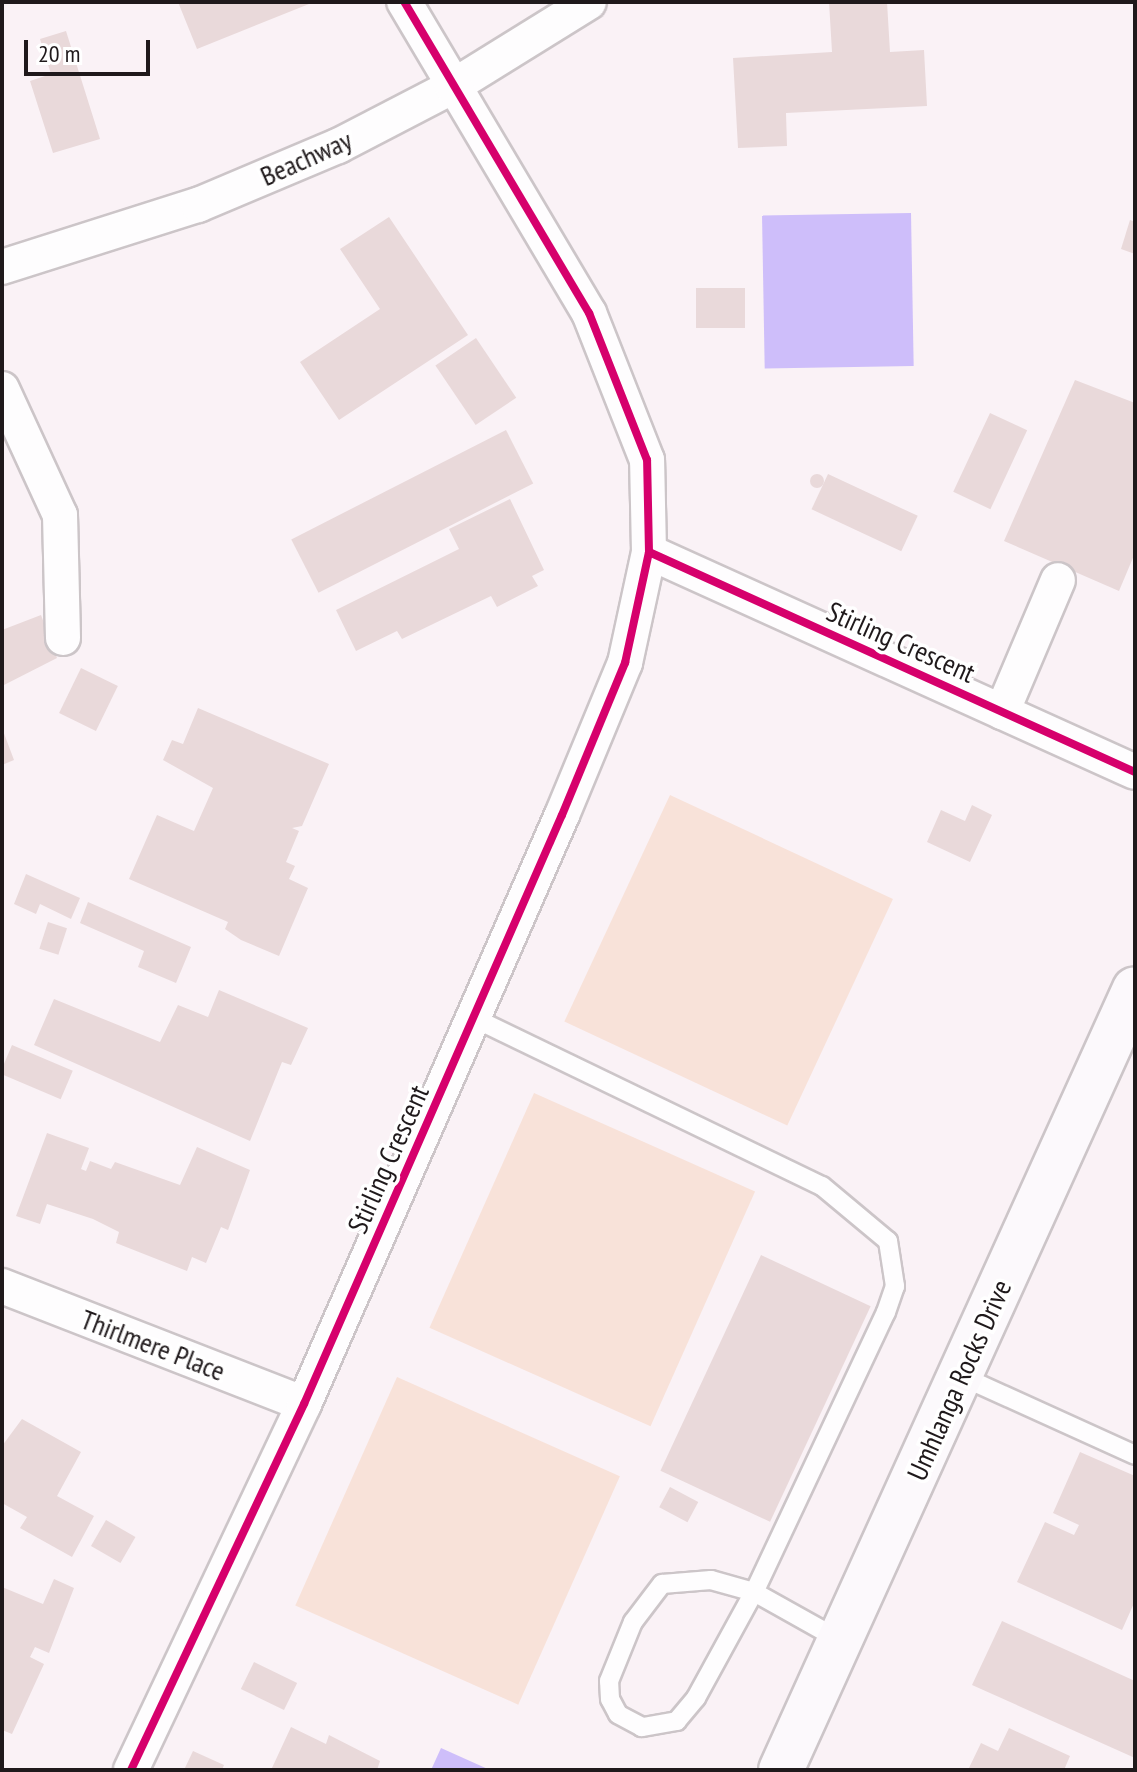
<!DOCTYPE html>
<style>
body{margin:0}
#map{position:relative;width:1137px;height:1772px;overflow:hidden;background:#faf2f6;font-family:"PT Sans Narrow",sans-serif}
div>[style]{position:absolute}
[style*='--x']{left:calc(var(--x)*1px);top:calc(var(--y)*1px);width:calc(var(--w)*1px);rotate:calc(var(--a)*1deg)}
.green>*{inset:0;background:#f8e2d9;transform-origin:0 0}
.water>*{inset:0;background:#cebefa;transform-origin:0 0}
.building>*{inset:0;background:#e9d9da;transform-origin:0 0}
.round{border-radius:50%}
.roads{filter:drop-shadow(2px 0 #ccc5c8) drop-shadow(-2px 0 #ccc5c8) drop-shadow(0 2px #ccc5c8) drop-shadow(0 -2px #ccc5c8)}
.service>*{height:18px;margin:-9px;padding:0 9px;transform-origin:9px;border-radius:9px;background:#fefdfe}
.minor>*{height:34px;margin:-17px;padding:0 17px;transform-origin:17px;border-radius:17px;background:#fefdfe}
.secondary>*{height:44px;margin:-22px;padding:0 22px;transform-origin:22px;border-radius:22px;background:#fcf9fc}
.cycleway>*{height:8px;margin:-4px;padding:0 4px;transform-origin:4px;border-radius:4px;background:#d6006c}
span{translate:-50% -50%;white-space:nowrap;text-align:center;line-height:1.15;-webkit-text-stroke:7px #fff;paint-order:stroke}
.street-label{font-size:28px;color:#1f191b}
.frame{position:absolute;inset:0;border:4px solid #1f191b;pointer-events:none}
.scale{position:absolute;left:24px;top:40px;width:126px;height:36px;box-sizing:border-box;border:4px solid #1f191b;border-top:0;padding-left:10px;font-size:24px;line-height:28px;white-space:nowrap;color:#1f191b;-webkit-text-stroke:6px #fff;paint-order:stroke}
</style>
<div id="map">
<div class="green">
<i style="left:670px;top:795px;width:246px;height:250px;rotate:25deg"></i>
<i style="left:534px;top:1093px;width:242px;height:257px;rotate:24deg"></i>
<i style="left:397px;top:1377px;width:244px;height:250px;rotate:24deg"></i>
</div>
<div class="water">
<i style="left:911px;top:213px;width:153px;height:149px;rotate:89deg"></i>
<i style="clip-path:polygon(441px 1748px,490px 1770px,431px 1770px)"></i>
</div>
<div class="building">
<i style="clip-path:polygon(178px 2px,314px 2px,197px 49px)"></i>
<i style="clip-path:polygon(829px 2px,887px 2px,890px 52px,924px 50px,927px 106px,786px 113px,787px 146px,738px 148px,733px 58px,832px 52px)"></i>
<i style="clip-path:polygon(66px 31px,100px 139px,53px 153px,30px 81px,51px 74px,40px 39px)"></i>
<i style="clip-path:polygon(389px 217px,468px 335px,339px 420px,300px 362px,380px 309px,340px 249px)"></i>
<i style="clip-path:polygon(1130px 220px,1135px 222px,1135px 254px,1121px 249px)"></i>
<i style="left:696px;top:288px;width:49px;height:40px"></i>
<i style="left:476px;top:338px;width:72px;height:49px;rotate:56deg"></i>
<i style="clip-path:polygon(1075px 380px,1135px 403px,1135px 553px,1119px 591px,1004px 541px)"></i>
<i style="left:990px;top:413px;width:41px;height:87px;rotate:25deg"></i>
<i style="left:506px;top:430px;width:60px;height:241px;rotate:63deg"></i>
<i style="left:828px;top:474px;width:99px;height:39px;rotate:25deg"></i>
<i class="round" style="left:810px;top:474px;width:14px;height:14px"></i>
<i style="clip-path:polygon(510px 499px,544px 570px,532px 576px,538px 586px,497px 607px,491px 596px,402px 639px,397px 631px,356px 651px,336px 610px,459px 549px,449px 529px)"></i>
<i style="clip-path:polygon(41px 615px,57px 658px,2px 686px,2px 630px)"></i>
<i style="left:81px;top:668px;width:41px;height:50px;rotate:26deg"></i>
<i style="clip-path:polygon(198px 708px,329px 764px,302px 826px,292px 828px,299px 831px,286px 862px,295px 866px,289px 879px,308px 888px,279px 956px,241px 940px,225px 929px,228px 922px,129px 879px,157px 815px,194px 831px,213px 788px,163px 760px,172px 740px,183px 744px)"></i>
<i style="clip-path:polygon(2px 728px,14px 760px,2px 765px)"></i>
<i style="clip-path:polygon(972px 805px,992px 815px,970px 862px,927px 842px,941px 810px,965px 821px)"></i>
<i style="clip-path:polygon(26px 874px,80px 898px,71px 919px,40px 904px,36px 914px,14px 904px)"></i>
<i style="clip-path:polygon(88px 902px,191px 947px,176px 983px,138px 967px,144px 951px,80px 923px)"></i>
<i style="left:48px;top:922px;width:20px;height:28px;rotate:18deg"></i>
<i style="clip-path:polygon(219px 990px,308px 1028px,291px 1065px,282px 1062px,250px 1141px,34px 1045px,54px 999px,160px 1042px,178px 1005px,208px 1017px)"></i>
<i style="left:12px;top:1045px;width:66px;height:31px;rotate:23deg"></i>
<i style="clip-path:polygon(47px 1133px,89px 1148px,81px 1169px,86px 1171px,90px 1161px,111px 1169px,115px 1162px,180px 1185px,197px 1147px,250px 1170px,228px 1230px,221px 1227px,206px 1263px,192px 1257px,187px 1271px,116px 1243px,119px 1232px,93px 1219px,47px 1204px,40px 1224px,16px 1216px)"></i>
<i style="left:761px;top:1255px;width:121px;height:238px;rotate:25deg"></i>
<i style="clip-path:polygon(22px 1419px,81px 1452px,57px 1496px,94px 1516px,72px 1557px,20px 1528px,27px 1517px,2px 1503px,2px 1446px)"></i>
<i style="clip-path:polygon(1080px 1452px,1135px 1476px,1135px 1601px,1122px 1630px,1017px 1582px,1045px 1522px,1074px 1535px,1079px 1525px,1053px 1513px)"></i>
<i style="left:670px;top:1487px;width:32px;height:23px;rotate:28deg"></i>
<i style="left:106px;top:1520px;width:34px;height:30px;rotate:30deg"></i>
<i style="clip-path:polygon(54px 1579px,74px 1588px,49px 1653px,35px 1647px,30px 1657px,44px 1664px,12px 1734px,2px 1730px,2px 1587px,43px 1604px)"></i>
<i style="clip-path:polygon(1002px 1621px,1135px 1681px,1135px 1758px,972px 1685px)"></i>
<i style="left:254px;top:1662px;width:48px;height:30px;rotate:26deg"></i>
<i style="clip-path:polygon(291px 1727px,326px 1744px,329px 1735px,380px 1761px,377px 1770px,271px 1770px)"></i>
<i style="clip-path:polygon(1009px 1728px,1070px 1756px,1064px 1770px,968px 1770px,981px 1743px,998px 1751px)"></i>
<i style="clip-path:polygon(193px 1751px,224px 1765px,222px 1770px,184px 1770px)"></i>
</div>
<div class="roads">
<div class="service">
<i style="--x:474;--y:1018;--w:386;--a:25.8"></i>
<i style="--x:822;--y:1186;--w:86;--a:39.8"></i>
<i style="--x:888;--y:1241;--w:46;--a:81.2"></i>
<i style="--x:895;--y:1286;--w:28;--a:109"></i>
<i style="--x:886;--y:1312;--w:310;--a:115.2"></i>
<i style="--x:754;--y:1592;--w:121;--a:118.7"></i>
<i style="--x:696;--y:1698;--w:30;--a:130"></i>
<i style="--x:677;--y:1721;--w:36;--a:170"></i>
<i style="--x:642;--y:1727;--w:27;--a:-152"></i>
<i style="--x:618;--y:1714;--w:17;--a:-118"></i>
<i style="--x:610;--y:1699;--w:18;--a:-93"></i>
<i style="--x:609;--y:1681;--w:64;--a:-67.9"></i>
<i style="--x:633;--y:1622;--w:48;--a:-52.7"></i>
<i style="--x:662;--y:1584;--w:49;--a:-4.7"></i>
<i style="--x:711;--y:1580;--w:45;--a:15.6"></i>
<i style="--x:754;--y:1592;--w:98;--a:29.2"></i>
<i style="--x:961;--y:1376;--w:191;--a:24.4"></i>
</div>
<div class="minor">
<i style="--x:2;--y:267;--w:206;--a:-17.6"></i>
<i style="--x:198;--y:205;--w:152;--a:-22.9"></i>
<i style="--x:338;--y:146;--w:128;--a:-27.4"></i>
<i style="--x:452;--y:87;--w:161;--a:-31.8"></i>
<i style="--x:2;--y:389;--w:139;--a:65.3"></i>
<i style="--x:60;--y:515;--w:123;--a:88.6"></i>
<i style="--x:649;--y:552;--w:533;--a:24.36"></i>
<i style="--x:1002;--y:712;--w:143;--a:-67"></i>
<i style="--x:2;--y:1286;--w:324;--a:21.3"></i>
<i style="--x:131;--y:1770;--w:405;--a:-64.7"></i>
<i style="--x:304;--y:1404;--w:643;--a:-66.35"></i>
<i style="--x:562;--y:815;--w:165;--a:-67.5"></i>
<i style="--x:625;--y:663;--w:114;--a:-77.8"></i>
<i style="--x:649;--y:552;--w:92;--a:-91.2"></i>
<i style="--x:647;--y:460;--w:158;--a:-111.5"></i>
<i style="--x:589;--y:313;--w:362;--a:-120.7"></i>
</div>
<div class="secondary">
<i style="--x:781;--y:1770;--w:857;--a:-65.62"></i>
</div>
</div>
<div class="cycleway">
<i style="--x:649;--y:552;--w:533;--a:24.36"></i>
<i style="--x:131;--y:1770;--w:405;--a:-64.7"></i>
<i style="--x:304;--y:1404;--w:643;--a:-66.35"></i>
<i style="--x:562;--y:815;--w:165;--a:-67.5"></i>
<i style="--x:625;--y:663;--w:114;--a:-77.8"></i>
<i style="--x:649;--y:552;--w:92;--a:-91.2"></i>
<i style="--x:647;--y:460;--w:158;--a:-111.5"></i>
<i style="--x:589;--y:313;--w:362;--a:-120.7"></i>
</div>
<div class="street-label">
<span style="left:306px;top:158px;rotate:-24deg">Beachway</span>
<span style="left:901px;top:642px;rotate:24deg">Stirling Crescent</span>
<span style="left:388px;top:1159px;rotate:-66deg">Stirling Crescent</span>
<span style="left:153px;top:1345px;rotate:21deg">Thirlmere Place</span>
<span style="left:959px;top:1380px;rotate:-66deg">Umhlanga Rocks Drive</span>
</div>
<div class="frame"></div>
<div class="scale">20 m</div>
</div>
